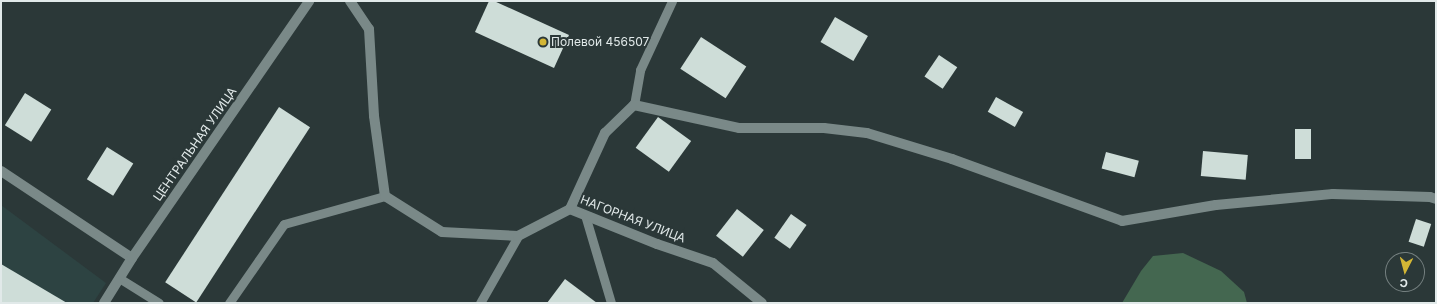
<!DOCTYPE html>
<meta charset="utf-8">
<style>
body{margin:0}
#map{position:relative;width:1437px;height:304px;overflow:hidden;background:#2b3838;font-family:Inter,sans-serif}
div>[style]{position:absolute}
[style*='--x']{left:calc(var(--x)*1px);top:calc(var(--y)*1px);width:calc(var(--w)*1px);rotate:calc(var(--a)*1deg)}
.built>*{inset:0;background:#2d4342}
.green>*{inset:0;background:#446750}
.building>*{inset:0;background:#ceddd8;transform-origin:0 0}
.service>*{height:9px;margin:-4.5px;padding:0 4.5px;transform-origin:4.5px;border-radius:4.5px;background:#7a8988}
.minor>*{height:10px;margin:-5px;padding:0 5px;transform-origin:5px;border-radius:5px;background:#7a8988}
.dots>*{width:11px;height:11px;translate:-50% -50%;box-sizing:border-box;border:2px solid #2b3838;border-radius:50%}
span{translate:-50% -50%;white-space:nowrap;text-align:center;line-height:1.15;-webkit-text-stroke:4px #2b3838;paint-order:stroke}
.poi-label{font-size:12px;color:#e1e9e9}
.left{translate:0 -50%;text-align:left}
.street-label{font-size:12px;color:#e1e9e9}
.frame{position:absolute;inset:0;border:2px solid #e1e9e9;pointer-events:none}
.north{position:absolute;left:1385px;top:252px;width:40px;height:40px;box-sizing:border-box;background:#2b3838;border:1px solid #747f7f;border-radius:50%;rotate:186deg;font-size:11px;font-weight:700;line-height:16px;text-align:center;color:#e1e9e9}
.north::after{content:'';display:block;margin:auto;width:14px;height:18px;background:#d3b635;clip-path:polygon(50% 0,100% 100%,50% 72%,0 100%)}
</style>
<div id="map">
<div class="built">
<i style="clip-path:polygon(1px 205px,106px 283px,93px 303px,1px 303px)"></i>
</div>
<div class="green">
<i style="clip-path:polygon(1183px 253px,1221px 271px,1244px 292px,1247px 303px,1122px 303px,1141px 271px,1153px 256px)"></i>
</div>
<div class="building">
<i style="clip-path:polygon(489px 1px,494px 1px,569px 35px,554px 68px,475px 32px)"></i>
<i style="left:835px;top:17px;width:38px;height:29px;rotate:30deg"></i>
<i style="left:701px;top:37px;width:54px;height:38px;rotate:33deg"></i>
<i style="left:939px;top:55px;width:22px;height:26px;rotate:34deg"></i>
<i style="left:25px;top:93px;width:31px;height:38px;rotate:32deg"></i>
<i style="left:996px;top:97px;width:31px;height:17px;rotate:29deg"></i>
<i style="left:279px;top:107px;width:37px;height:209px;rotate:33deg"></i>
<i style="left:658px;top:117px;width:41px;height:38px;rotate:36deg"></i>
<i style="left:1295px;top:129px;width:16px;height:30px"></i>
<i style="left:107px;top:147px;width:31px;height:38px;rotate:32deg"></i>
<i style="left:1203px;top:151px;width:45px;height:25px;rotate:5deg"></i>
<i style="left:1106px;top:152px;width:34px;height:17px;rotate:15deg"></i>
<i style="left:737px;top:209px;width:34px;height:34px;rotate:38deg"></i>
<i style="left:791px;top:214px;width:19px;height:29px;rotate:35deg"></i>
<i style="left:1416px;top:219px;width:16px;height:24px;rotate:18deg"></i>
<i style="clip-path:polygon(1px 264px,67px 303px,1px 303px)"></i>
<i style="clip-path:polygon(565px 279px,597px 303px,547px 303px)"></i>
</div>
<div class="service">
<i style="--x:634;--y:105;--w:36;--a:-80"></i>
<i style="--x:640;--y:70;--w:76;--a:-65.1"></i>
<i style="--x:585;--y:215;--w:92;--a:73.5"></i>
<i style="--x:119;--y:278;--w:47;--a:32"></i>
<i style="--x:229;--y:303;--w:96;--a:-55.2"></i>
<i style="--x:284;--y:224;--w:105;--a:-15.5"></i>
<i style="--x:480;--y:303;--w:77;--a:-60.4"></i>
</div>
<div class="minor">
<i style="--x:350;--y:1;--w:34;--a:56"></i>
<i style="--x:369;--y:29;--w:87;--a:86.7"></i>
<i style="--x:374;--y:116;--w:81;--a:82.2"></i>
<i style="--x:385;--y:196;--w:67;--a:32.3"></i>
<i style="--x:442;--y:232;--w:76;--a:3"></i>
<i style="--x:518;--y:236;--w:59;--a:-27.4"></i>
<i style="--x:570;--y:209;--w:94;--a:21.9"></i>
<i style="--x:657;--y:244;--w:59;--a:18.7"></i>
<i style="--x:713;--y:263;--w:63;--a:39.2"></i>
<i style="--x:1;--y:171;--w:157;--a:33.6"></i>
<i style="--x:570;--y:209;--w:84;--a:-65.3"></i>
<i style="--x:605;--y:133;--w:40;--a:-44"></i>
<i style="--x:634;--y:105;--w:107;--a:12.4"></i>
<i style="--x:739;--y:128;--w:85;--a:0"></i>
<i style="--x:824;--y:128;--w:43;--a:6.6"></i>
<i style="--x:867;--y:133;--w:89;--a:17"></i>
<i style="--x:952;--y:159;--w:181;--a:20"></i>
<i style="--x:1122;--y:221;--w:95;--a:-9.7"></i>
<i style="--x:1216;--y:205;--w:118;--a:-5.4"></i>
<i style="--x:1333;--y:194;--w:97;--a:1.8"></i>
<i style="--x:1430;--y:197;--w:6;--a:18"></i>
<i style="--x:104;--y:303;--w:53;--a:-58.1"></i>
<i style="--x:132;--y:258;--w:312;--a:-55.4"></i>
</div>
<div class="dots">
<i style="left:543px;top:42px;background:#d3b635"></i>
</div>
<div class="poi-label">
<span class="left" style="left:551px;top:42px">Полевой 456507</span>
</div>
<div class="street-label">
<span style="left:195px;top:144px;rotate:-55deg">ЦЕНТРАЛЬНАЯ УЛИЦА</span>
<span style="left:633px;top:219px;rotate:21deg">НАГОРНАЯ УЛИЦА</span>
</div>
<div class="frame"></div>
<div class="north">С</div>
</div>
